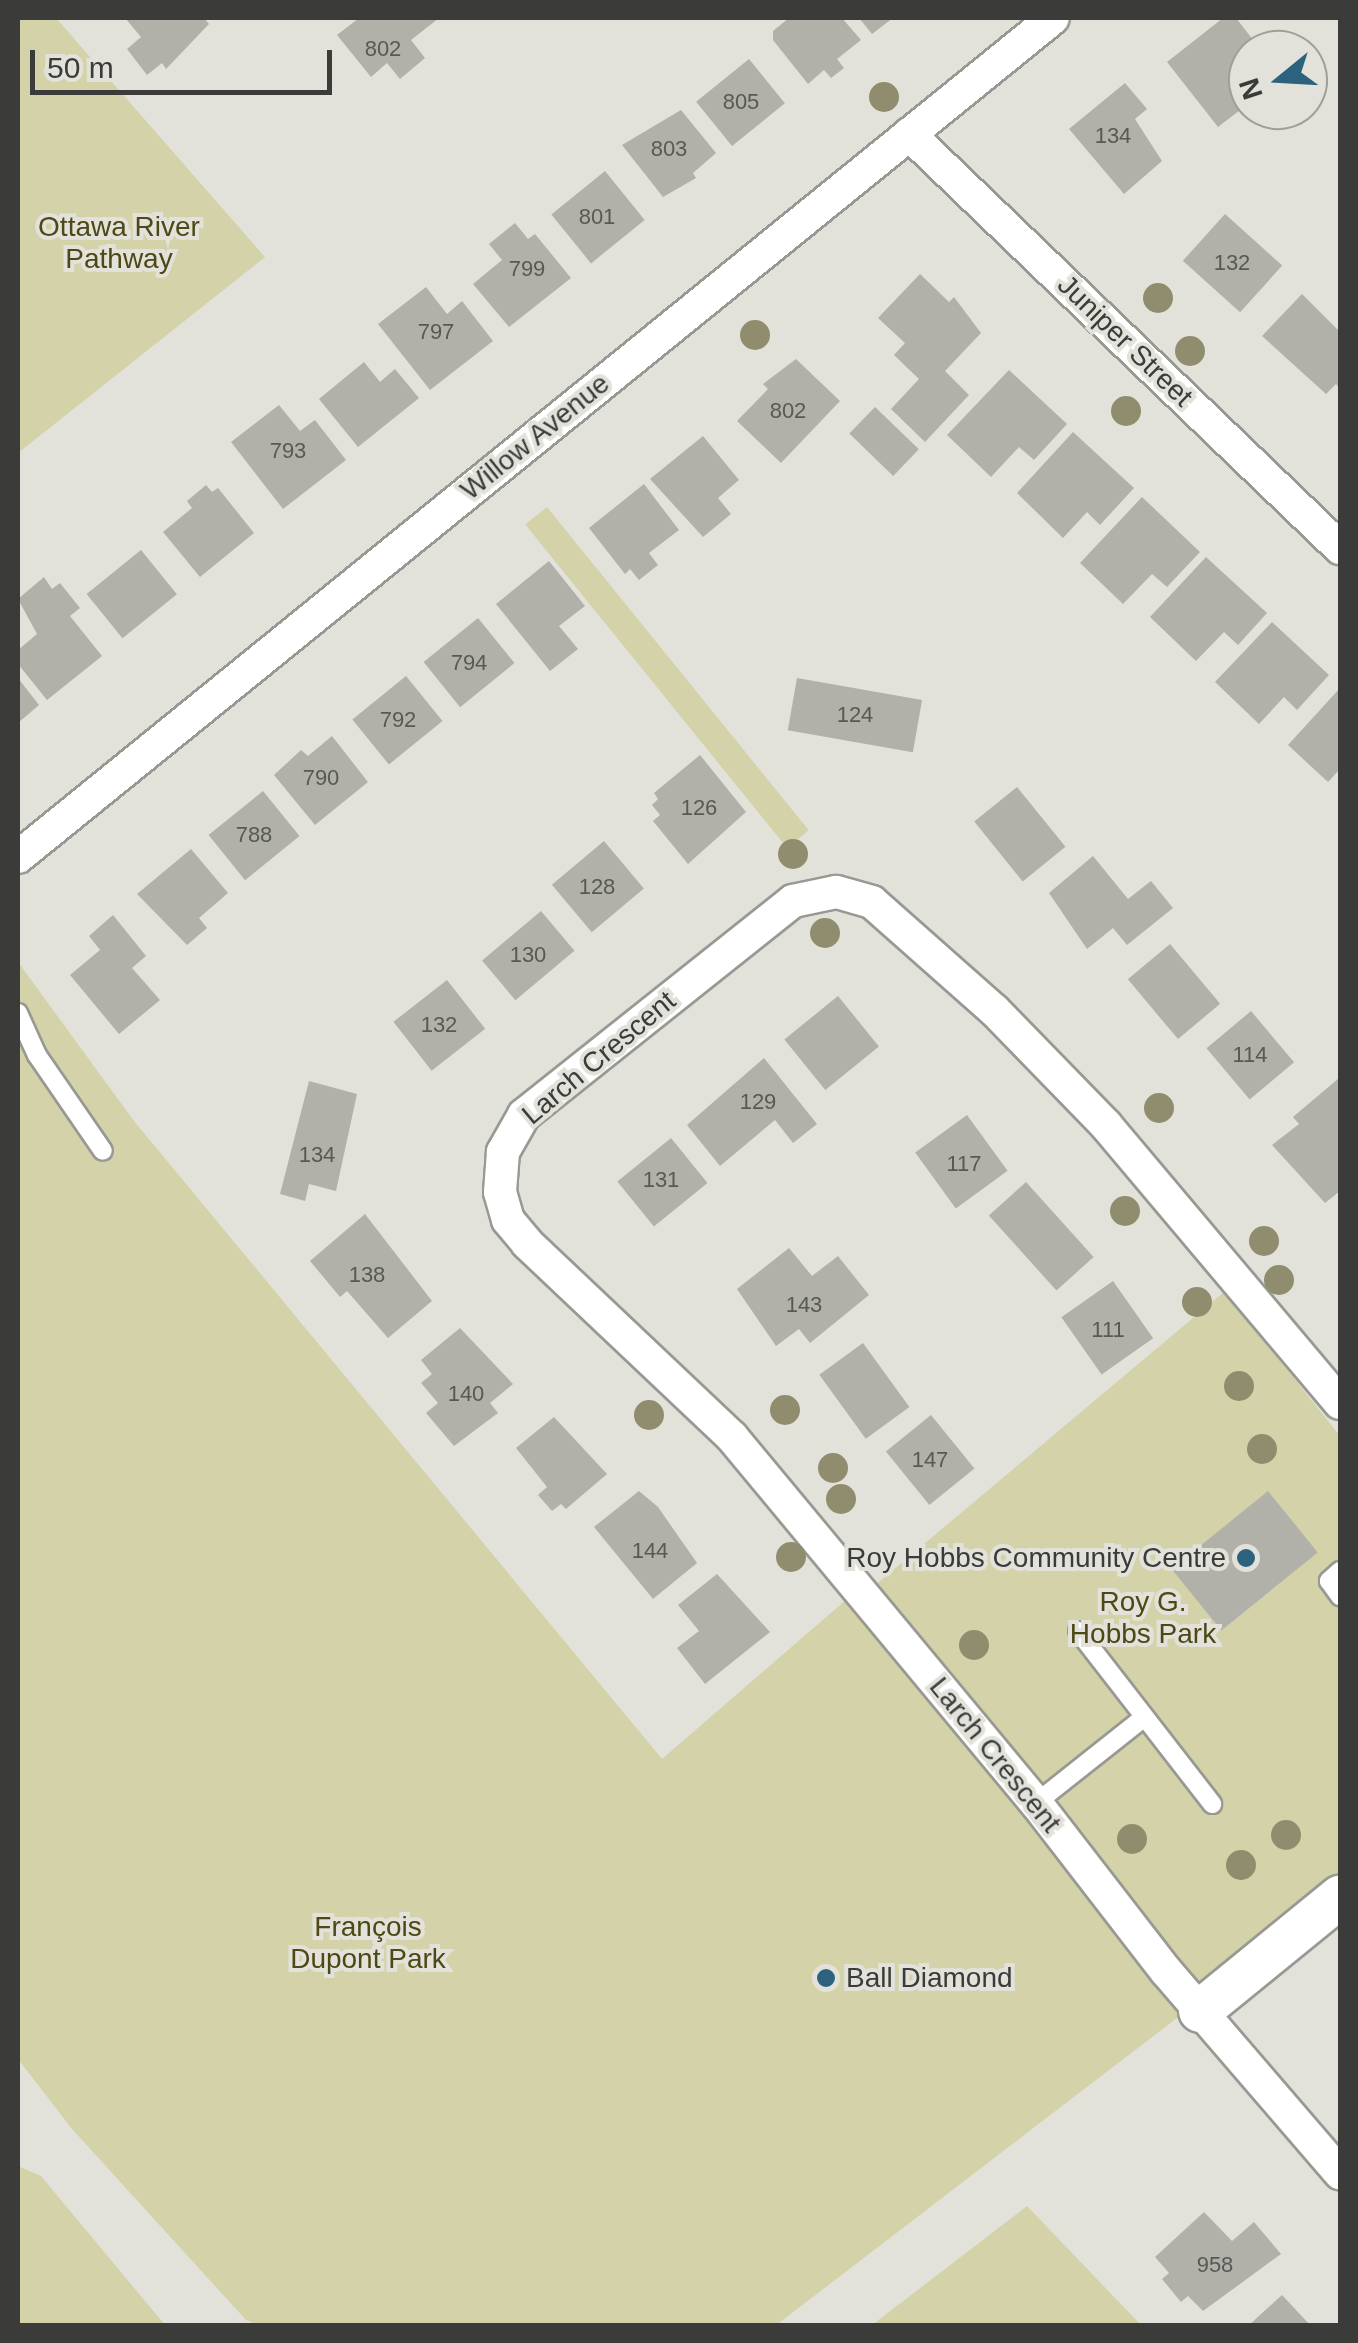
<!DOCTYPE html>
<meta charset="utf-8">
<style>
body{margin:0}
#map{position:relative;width:1358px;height:2343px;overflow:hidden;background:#e2e2db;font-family:Arial,sans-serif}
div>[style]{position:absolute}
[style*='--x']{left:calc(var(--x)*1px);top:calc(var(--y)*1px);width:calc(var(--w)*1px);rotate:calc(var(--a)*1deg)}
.green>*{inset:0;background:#d4d2a9;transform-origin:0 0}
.building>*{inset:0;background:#b1b1aa;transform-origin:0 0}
.roads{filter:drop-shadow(2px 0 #999993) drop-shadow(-2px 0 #999993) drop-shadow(0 2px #999993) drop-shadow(0 -2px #999993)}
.service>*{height:18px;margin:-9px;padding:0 9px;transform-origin:9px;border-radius:9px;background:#fff}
.minor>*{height:32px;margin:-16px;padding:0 16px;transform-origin:16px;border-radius:16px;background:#fff}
.tertiary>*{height:42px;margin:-21px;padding:0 21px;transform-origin:21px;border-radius:21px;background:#fff}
.trees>*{width:30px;height:30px;margin:-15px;border-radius:50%;background:#908d6e}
.dots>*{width:28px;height:28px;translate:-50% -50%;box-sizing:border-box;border:5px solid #e2e2db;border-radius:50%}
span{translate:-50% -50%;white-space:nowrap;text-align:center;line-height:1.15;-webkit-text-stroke:8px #e2e2db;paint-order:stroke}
.number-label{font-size:22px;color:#585855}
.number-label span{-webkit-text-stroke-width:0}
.park-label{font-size:28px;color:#4d4814}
.street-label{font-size:28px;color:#3b3b39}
.poi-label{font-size:28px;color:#3b3b39}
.right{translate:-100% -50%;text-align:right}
.left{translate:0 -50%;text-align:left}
.frame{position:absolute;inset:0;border:20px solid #3b3b39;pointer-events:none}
.north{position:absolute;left:1228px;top:30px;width:100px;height:100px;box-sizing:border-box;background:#e2e2db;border:2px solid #9f9f9a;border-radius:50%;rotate:252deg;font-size:28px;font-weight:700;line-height:40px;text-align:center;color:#3b3b39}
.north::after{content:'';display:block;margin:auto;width:35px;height:45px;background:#2d627e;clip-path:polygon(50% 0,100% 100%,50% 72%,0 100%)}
.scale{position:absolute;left:30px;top:50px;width:302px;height:45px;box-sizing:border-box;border:5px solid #3b3b39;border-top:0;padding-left:12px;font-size:30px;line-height:35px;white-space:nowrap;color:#3b3b39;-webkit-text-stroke:8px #e2e2db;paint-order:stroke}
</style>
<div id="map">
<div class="green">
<i style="clip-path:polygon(18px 18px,56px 18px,265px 257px,18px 453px)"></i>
<i style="left:547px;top:507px;width:416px;height:28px;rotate:51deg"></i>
<i style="clip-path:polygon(18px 962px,134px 1121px,662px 1759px,854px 1593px,1194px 2005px,775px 2326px,258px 2325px,246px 2320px,72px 2129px,18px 2059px)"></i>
<i style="clip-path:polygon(1225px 1291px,1340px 1436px,1340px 1885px,1209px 1995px,1036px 1803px,874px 1586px)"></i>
<i style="clip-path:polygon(18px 2166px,41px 2176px,165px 2325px,18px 2325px)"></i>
<i style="clip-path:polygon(1027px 2206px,1141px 2325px,872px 2325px)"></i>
</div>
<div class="building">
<i style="clip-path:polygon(125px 18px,204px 18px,209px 24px,166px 69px,162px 63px,147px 75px,127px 49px,141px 37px)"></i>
<i style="clip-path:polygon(359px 18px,439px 18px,411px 40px,425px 58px,400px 79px,387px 63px,371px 77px,337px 35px)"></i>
<i style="clip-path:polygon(789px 18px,842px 18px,861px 40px,837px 59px,844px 68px,831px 78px,824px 70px,808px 84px,773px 40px,773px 31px)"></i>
<i style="clip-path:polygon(859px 18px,893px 18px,872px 34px)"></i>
<i style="clip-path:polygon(1223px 18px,1236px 18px,1261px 50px,1248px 50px,1243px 63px,1248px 104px,1218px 127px,1167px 62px)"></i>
<i style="left:749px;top:59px;width:57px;height:68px;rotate:51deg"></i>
<i style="clip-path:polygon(1125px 83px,1147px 109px,1135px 119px,1162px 161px,1124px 194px,1069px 129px)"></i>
<i style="clip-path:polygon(681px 110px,716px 153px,693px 173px,696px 178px,663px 197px,622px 145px)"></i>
<i style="left:605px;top:171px;width:63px;height:69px;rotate:51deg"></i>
<i style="left:1225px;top:214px;width:77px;height:63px;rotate:42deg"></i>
<i style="clip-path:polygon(515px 223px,528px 239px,535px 234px,571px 278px,509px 327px,473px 284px,502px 260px,489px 244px)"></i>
<i style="clip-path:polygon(920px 274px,949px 302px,954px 297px,981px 333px,945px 371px,969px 395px,925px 442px,891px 409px,919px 379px,894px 355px,905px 343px,878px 318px)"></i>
<i style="clip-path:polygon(426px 287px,447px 314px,462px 301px,493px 341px,430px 390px,378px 324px)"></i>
<i style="clip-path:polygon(1302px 294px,1340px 332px,1340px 389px,1336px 384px,1326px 394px,1262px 336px)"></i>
<i style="clip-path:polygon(796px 359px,840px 401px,781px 463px,737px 421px,768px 389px,763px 384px)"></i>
<i style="clip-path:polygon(364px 362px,380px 382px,395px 369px,419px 398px,358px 447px,319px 399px)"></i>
<i style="clip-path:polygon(1009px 370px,1067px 424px,1034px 460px,1019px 447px,991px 477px,947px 435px)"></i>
<i style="clip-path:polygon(279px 405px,300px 431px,315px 420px,346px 460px,283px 509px,231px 442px)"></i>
<i style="left:875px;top:407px;width:61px;height:37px;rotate:44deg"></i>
<i style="clip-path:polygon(1073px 432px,1134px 488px,1100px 525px,1087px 512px,1063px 538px,1017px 493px)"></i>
<i style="clip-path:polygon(703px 436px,739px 480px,718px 498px,731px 514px,703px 537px,650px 479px)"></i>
<i style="clip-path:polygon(644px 484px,679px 530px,649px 553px,658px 565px,639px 580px,630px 569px,625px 574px,589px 528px)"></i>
<i style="clip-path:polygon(206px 485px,212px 492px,218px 488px,254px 533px,200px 577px,163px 532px,192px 508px,187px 501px)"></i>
<i style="clip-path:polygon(1142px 497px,1200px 552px,1167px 587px,1152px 574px,1123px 604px,1080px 563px)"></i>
<i style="left:141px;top:550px;width:57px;height:70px;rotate:51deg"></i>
<i style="clip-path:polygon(1206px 557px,1267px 613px,1238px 645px,1224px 632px,1196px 661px,1150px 617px)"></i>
<i style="clip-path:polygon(549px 561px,585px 606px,559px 626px,578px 649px,550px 671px,496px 604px)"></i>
<i style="clip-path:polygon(44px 577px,52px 589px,60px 583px,80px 608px,70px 616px,102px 656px,47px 700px,18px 664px,18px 650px,37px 634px,18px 599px)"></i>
<i style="left:478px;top:618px;width:58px;height:70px;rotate:51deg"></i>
<i style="clip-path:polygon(1272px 622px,1329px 675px,1297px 710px,1284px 697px,1259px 724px,1215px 682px)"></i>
<i style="left:406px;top:676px;width:58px;height:69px;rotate:51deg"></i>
<i style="clip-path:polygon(18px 678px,39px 705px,18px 723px)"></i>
<i style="left:797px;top:678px;width:127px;height:53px;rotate:10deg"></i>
<i style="clip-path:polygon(1340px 688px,1340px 769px,1328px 782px,1288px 745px)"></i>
<i style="clip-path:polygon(332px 736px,368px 782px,315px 825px,274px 775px,301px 750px,308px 756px)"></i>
<i style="clip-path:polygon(700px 755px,746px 812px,688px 864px,653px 821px,660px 815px,652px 805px,658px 799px,654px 793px)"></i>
<i style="left:1017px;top:787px;width:77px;height:55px;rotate:51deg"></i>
<i style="left:263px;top:791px;width:58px;height:70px;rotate:51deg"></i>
<i style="left:604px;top:841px;width:62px;height:68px;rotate:50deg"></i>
<i style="clip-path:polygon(191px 849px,228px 893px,199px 918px,207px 928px,187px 945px,137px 894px)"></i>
<i style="clip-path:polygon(1093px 856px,1128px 899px,1151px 881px,1173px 908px,1127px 945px,1113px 928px,1087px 949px,1049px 893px)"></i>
<i style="left:541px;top:911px;width:52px;height:77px;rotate:50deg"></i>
<i style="clip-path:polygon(113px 915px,146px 956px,132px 968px,160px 1000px,119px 1034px,70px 975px,100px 950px,89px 936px)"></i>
<i style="left:1170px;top:944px;width:78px;height:55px;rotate:50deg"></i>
<i style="left:447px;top:980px;width:62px;height:68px;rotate:52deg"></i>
<i style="left:838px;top:996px;width:65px;height:69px;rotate:51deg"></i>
<i style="left:1251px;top:1011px;width:67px;height:58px;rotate:50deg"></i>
<i style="clip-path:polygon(764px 1058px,817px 1124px,793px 1143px,775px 1120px,720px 1166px,687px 1125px)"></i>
<i style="clip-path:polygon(1339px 1078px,1340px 1191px,1325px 1203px,1272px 1145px,1299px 1124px,1293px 1117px)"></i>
<i style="clip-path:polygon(309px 1081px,357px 1094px,336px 1191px,309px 1184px,305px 1201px,280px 1194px)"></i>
<i style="left:967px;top:1115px;width:69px;height:64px;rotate:54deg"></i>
<i style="left:671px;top:1138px;width:58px;height:69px;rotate:51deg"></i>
<i style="left:1026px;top:1182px;width:101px;height:50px;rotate:48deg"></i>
<i style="clip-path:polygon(365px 1214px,432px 1301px,388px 1338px,347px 1291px,340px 1297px,310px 1261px)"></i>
<i style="clip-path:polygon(789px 1248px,812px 1276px,838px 1256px,869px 1295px,810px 1343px,799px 1329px,776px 1346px,737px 1289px)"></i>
<i style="left:1113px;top:1281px;width:70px;height:63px;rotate:55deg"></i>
<i style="clip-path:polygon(460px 1328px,513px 1384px,490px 1403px,498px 1413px,454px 1446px,426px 1413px,438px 1403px,421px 1383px,432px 1374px,421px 1360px)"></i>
<i style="left:863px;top:1343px;width:79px;height:54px;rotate:54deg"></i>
<i style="left:931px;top:1415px;width:69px;height:58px;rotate:51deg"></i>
<i style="clip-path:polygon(554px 1417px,607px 1474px,566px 1509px,561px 1504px,552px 1511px,538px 1495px,547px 1487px,516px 1448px)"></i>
<i style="clip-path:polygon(639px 1491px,658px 1507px,697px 1563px,653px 1599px,594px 1527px)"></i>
<i style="left:1268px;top:1491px;width:79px;height:124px;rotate:51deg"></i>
<i style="clip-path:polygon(717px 1574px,770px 1632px,705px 1684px,677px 1648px,699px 1631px,678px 1605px)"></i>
<i style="clip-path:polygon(1204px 2212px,1232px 2241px,1254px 2222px,1281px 2254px,1203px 2311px,1188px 2296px,1181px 2302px,1162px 2279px,1169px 2273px,1155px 2257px)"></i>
<i style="clip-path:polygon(1282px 2295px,1311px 2326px,1248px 2326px)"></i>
</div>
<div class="roads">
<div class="service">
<i style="--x:18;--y:1013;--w:46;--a:65.7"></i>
<i style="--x:37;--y:1055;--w:116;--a:55.5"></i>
<i style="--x:1340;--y:1571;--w:15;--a:138"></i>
<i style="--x:1329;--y:1581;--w:19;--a:54"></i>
<i style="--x:1078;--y:1631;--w:219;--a:52.2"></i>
<i style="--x:1036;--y:1803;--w:135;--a:-38.4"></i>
</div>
<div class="minor">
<i style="--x:909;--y:134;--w:598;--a:43.85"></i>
<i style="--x:18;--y:857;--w:1332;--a:-39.03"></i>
<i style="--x:1340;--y:1403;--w:363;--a:-130.1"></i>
<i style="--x:1106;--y:1125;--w:159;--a:-134.2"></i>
<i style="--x:995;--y:1011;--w:164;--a:-138.5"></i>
<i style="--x:872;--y:902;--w:37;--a:-164"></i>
<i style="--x:836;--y:892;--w:44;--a:168.2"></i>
<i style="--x:793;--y:901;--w:344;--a:141.5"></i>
<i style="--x:524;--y:1115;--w:43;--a:119.6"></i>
<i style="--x:503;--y:1152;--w:40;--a:94.3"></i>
<i style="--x:500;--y:1192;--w:29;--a:74"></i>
<i style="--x:508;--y:1220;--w:30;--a:50"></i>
<i style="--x:527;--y:1243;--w:282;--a:43.4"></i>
<i style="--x:732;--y:1437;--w:476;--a:50.3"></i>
<i style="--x:1036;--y:1803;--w:212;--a:52.3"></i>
<i style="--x:1166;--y:1971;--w:267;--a:49.3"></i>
</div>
<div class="tertiary">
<i style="--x:1200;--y:2011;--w:181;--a:-39.2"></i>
</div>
</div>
<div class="trees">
<i style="left:884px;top:97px"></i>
<i style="left:1158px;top:298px"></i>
<i style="left:755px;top:335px"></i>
<i style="left:1190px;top:351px"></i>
<i style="left:1126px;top:411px"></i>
<i style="left:793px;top:854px"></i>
<i style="left:825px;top:933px"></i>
<i style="left:1159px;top:1108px"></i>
<i style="left:1125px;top:1211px"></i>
<i style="left:1264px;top:1241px"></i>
<i style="left:1279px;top:1280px"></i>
<i style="left:1197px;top:1302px"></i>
<i style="left:1239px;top:1386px"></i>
<i style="left:785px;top:1410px"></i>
<i style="left:649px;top:1415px"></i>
<i style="left:1262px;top:1449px"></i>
<i style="left:833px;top:1468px"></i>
<i style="left:841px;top:1499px"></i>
<i style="left:791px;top:1557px"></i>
<i style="left:974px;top:1645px"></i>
<i style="left:1286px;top:1835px"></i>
<i style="left:1132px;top:1839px"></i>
<i style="left:1241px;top:1865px"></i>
</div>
<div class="dots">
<i style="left:1246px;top:1558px;background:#2d627e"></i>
<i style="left:826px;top:1978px;background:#2d627e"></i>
</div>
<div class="number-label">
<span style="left:383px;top:49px">802</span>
<span style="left:741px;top:102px">805</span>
<span style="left:1113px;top:136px">134</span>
<span style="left:669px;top:149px">803</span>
<span style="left:597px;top:217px">801</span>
<span style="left:1232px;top:263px">132</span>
<span style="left:527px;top:269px">799</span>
<span style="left:436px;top:332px">797</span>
<span style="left:788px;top:411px">802</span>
<span style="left:288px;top:451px">793</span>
<span style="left:469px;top:663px">794</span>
<span style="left:855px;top:715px">124</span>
<span style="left:398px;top:720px">792</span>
<span style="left:321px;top:778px">790</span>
<span style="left:699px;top:808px">126</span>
<span style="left:254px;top:835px">788</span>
<span style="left:597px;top:887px">128</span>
<span style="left:528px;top:955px">130</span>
<span style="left:439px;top:1025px">132</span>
<span style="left:1250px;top:1055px">114</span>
<span style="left:758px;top:1102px">129</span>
<span style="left:317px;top:1155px">134</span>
<span style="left:964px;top:1164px">117</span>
<span style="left:661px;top:1180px">131</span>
<span style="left:367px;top:1275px">138</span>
<span style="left:804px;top:1305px">143</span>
<span style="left:1108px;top:1330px">111</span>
<span style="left:466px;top:1394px">140</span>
<span style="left:930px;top:1460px">147</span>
<span style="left:650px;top:1551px">144</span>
<span style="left:1215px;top:2265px">958</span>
</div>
<div class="park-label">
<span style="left:119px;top:243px">Ottawa River<br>Pathway</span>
<span style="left:1143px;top:1618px">Roy G.<br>Hobbs Park</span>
<span style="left:368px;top:1943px">François<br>Dupont Park</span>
</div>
<div class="street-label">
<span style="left:1125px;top:341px;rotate:44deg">Juniper Street</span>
<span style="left:535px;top:437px;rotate:-39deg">Willow Avenue</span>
<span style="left:599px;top:1058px;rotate:-40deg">Larch Crescent</span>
<span style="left:995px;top:1755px;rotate:51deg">Larch Crescent</span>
</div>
<div class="poi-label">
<span class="right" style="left:1226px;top:1558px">Roy Hobbs Community Centre</span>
<span class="left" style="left:846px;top:1978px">Ball Diamond</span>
</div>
<div class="frame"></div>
<div class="north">N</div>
<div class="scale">50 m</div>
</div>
